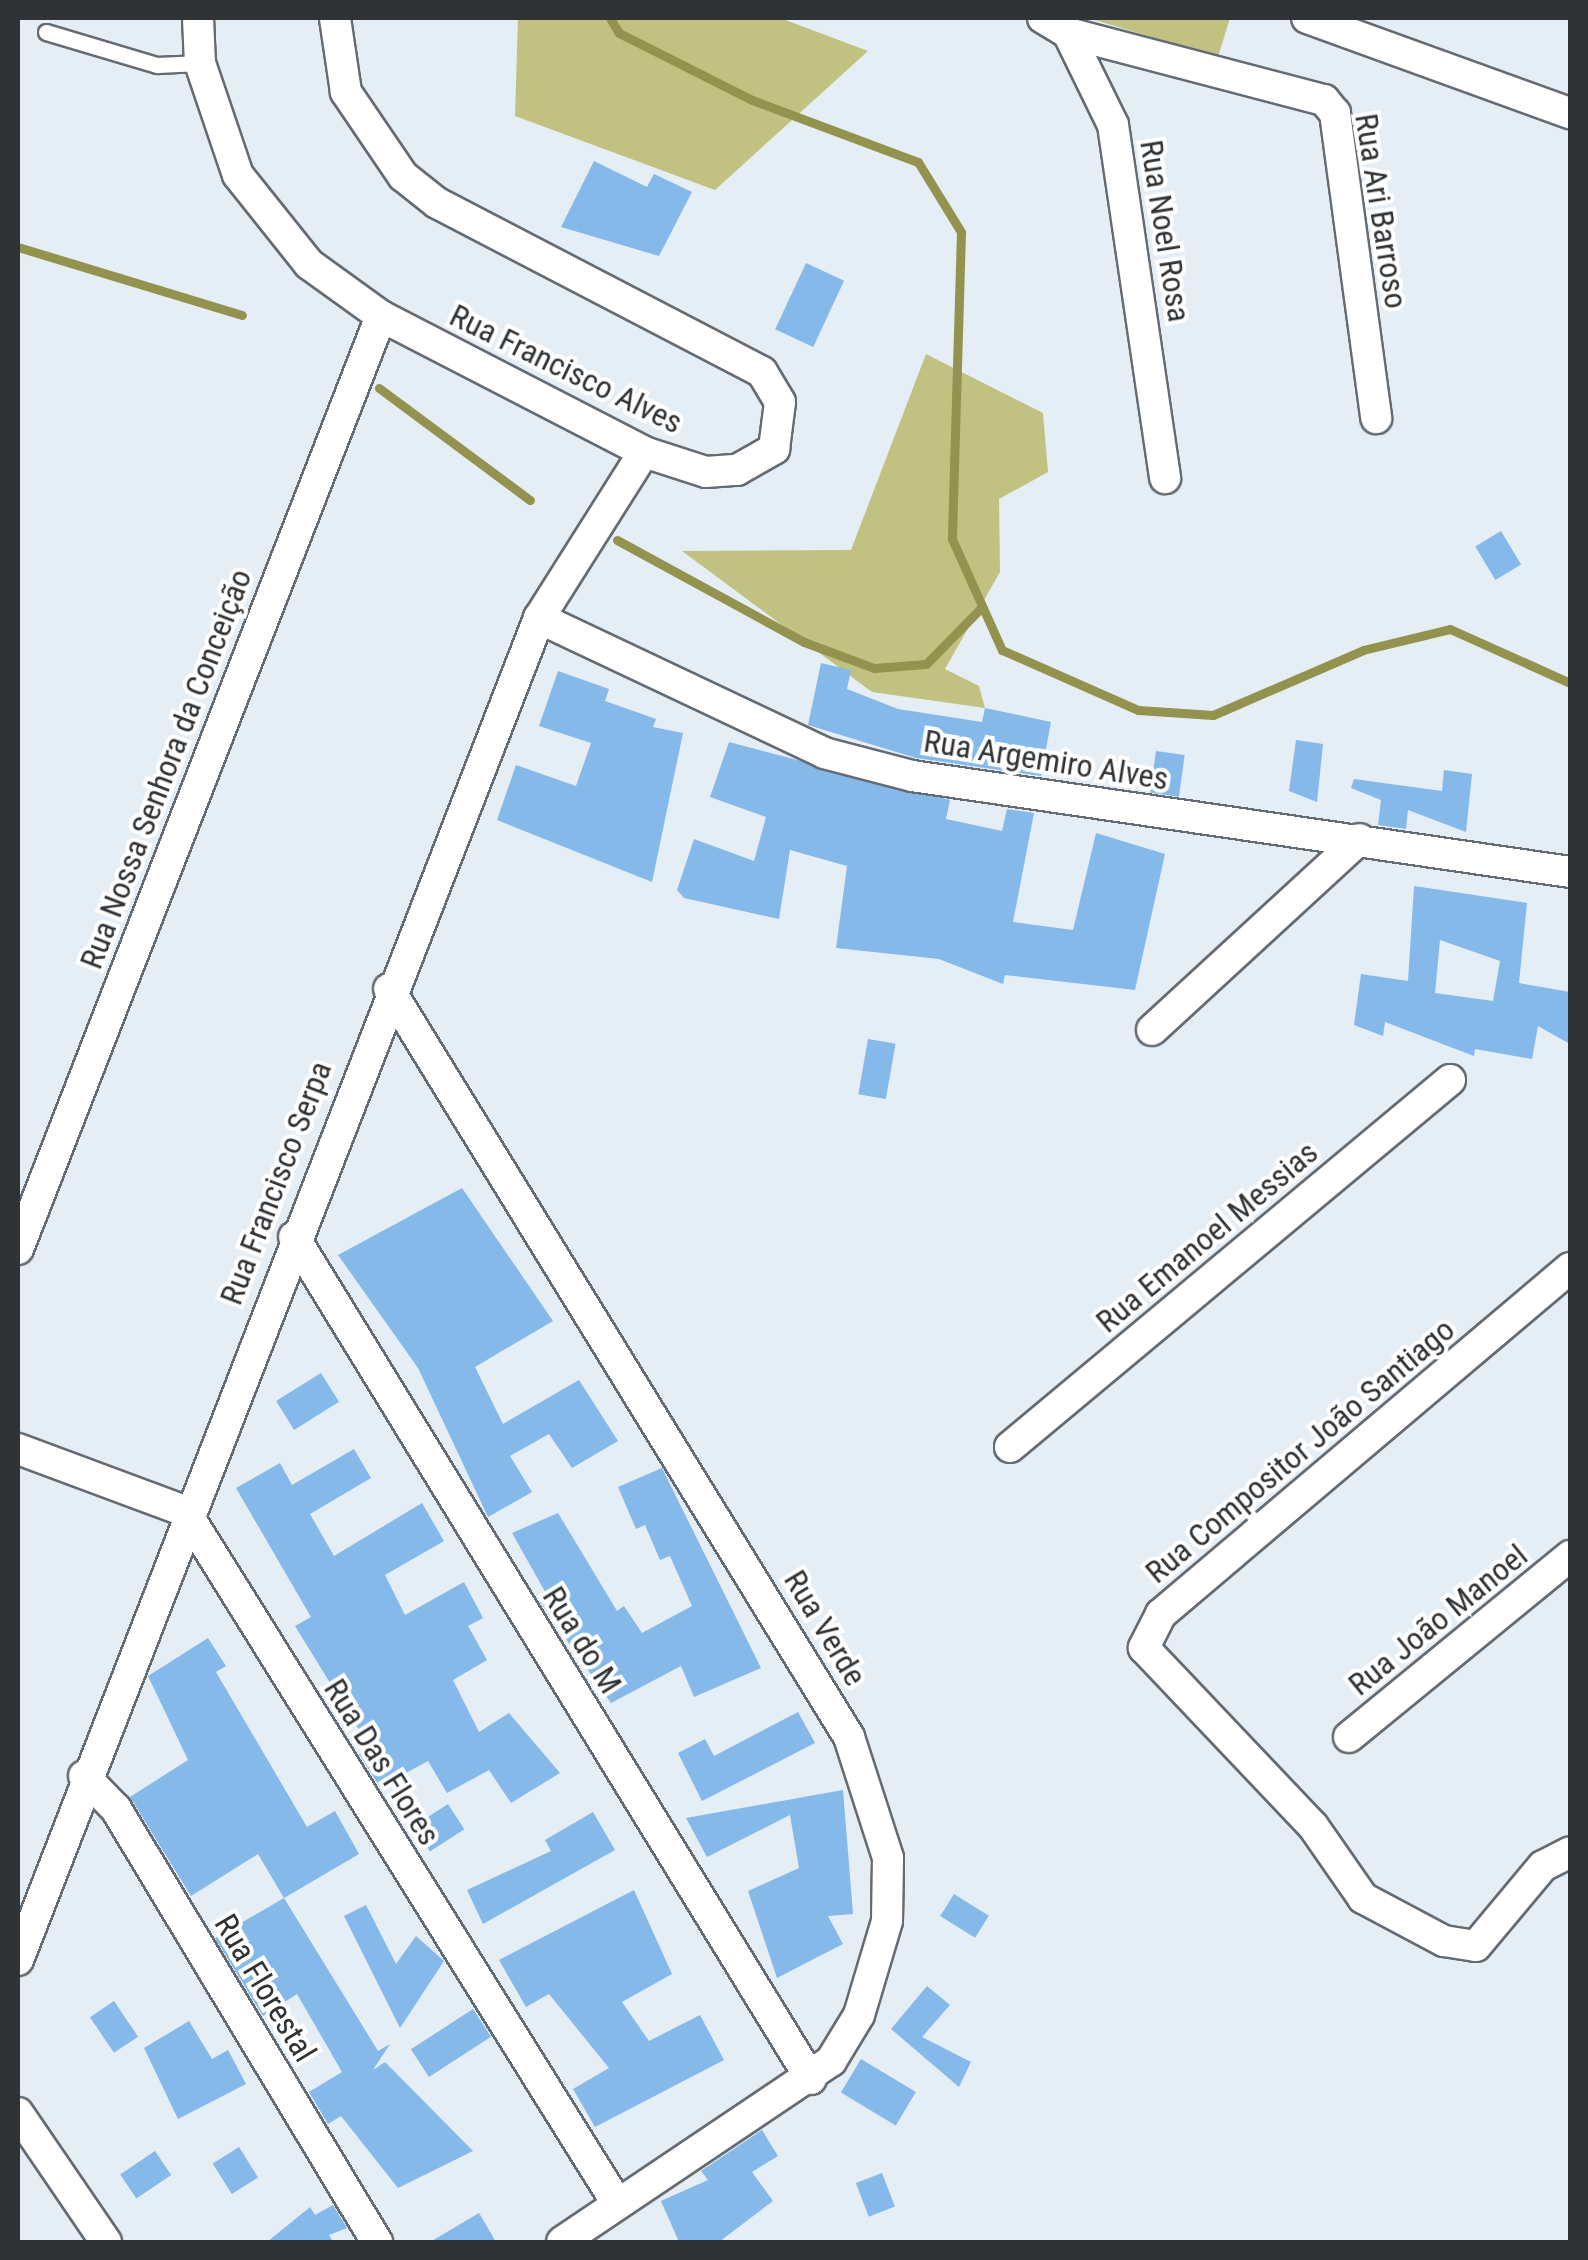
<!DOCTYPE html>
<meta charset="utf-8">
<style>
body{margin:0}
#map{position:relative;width:1588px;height:2260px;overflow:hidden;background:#e5edf5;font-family:"Roboto Condensed",sans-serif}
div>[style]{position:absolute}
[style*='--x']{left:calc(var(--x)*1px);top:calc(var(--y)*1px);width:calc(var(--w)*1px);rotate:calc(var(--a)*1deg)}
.green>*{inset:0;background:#c1c282}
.stream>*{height:9px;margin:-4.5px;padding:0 4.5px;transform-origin:4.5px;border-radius:4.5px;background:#93934f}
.building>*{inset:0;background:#84b9ea;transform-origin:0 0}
.roads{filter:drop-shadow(2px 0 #656b72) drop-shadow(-2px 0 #656b72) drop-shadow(0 2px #656b72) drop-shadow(0 -2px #656b72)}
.lane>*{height:15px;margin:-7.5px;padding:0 7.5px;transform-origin:7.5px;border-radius:7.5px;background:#fff}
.street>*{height:30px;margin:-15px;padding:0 15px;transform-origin:15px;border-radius:15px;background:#fff}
span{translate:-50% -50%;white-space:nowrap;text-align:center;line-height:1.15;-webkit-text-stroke:8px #fff;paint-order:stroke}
.street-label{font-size:32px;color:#303336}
.frame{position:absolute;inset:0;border:20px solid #303336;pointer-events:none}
</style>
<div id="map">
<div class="green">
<i style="clip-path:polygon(518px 18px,780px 18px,868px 51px,715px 190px,515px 116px)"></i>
<i style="clip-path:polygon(1088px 18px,1230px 18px,1218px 57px)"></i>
<i style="clip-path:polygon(926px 354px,1043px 413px,1048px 472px,999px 499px,1000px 572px,945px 669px,979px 686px,985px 708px,872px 692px,682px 551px,851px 550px)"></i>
</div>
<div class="stream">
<i style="--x:610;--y:18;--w:17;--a:59"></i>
<i style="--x:619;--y:33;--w:149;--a:26.7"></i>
<i style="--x:752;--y:100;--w:177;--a:20.5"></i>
<i style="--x:918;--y:162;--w:82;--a:58.4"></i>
<i style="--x:961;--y:232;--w:307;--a:91.7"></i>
<i style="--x:952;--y:539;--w:122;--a:65.8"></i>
<i style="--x:1002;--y:650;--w:149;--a:23.8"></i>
<i style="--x:1138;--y:710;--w:75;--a:3.8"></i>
<i style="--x:1213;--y:715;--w:163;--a:-23.4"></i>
<i style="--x:1363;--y:650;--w:89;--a:-13.6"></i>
<i style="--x:1450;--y:629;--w:132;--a:24.2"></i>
<i style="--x:18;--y:247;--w:234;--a:16.9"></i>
<i style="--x:379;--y:388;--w:188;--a:36.6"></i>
<i style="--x:617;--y:540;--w:213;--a:28.6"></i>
<i style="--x:804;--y:642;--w:75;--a:20.4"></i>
<i style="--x:874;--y:668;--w:52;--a:-4.4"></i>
<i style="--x:926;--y:664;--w:80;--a:-45.5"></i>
</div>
<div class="building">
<i style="clip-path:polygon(594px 161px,647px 187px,654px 174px,692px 192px,659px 256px,561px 227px)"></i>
<i style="left:806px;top:263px;width:42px;height:73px;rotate:25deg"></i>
<i style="left:1501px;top:531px;width:39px;height:30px;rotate:59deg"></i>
<i style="clip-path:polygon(821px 663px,851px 670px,847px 689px,898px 709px,982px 722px,985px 708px,1051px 722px,1041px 776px,916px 758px,808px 725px)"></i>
<i style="clip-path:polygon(558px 671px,609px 689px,605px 701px,656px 719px,653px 727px,683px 733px,652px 882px,497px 820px,516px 765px,576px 786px,591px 743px,539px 726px)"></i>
<i style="clip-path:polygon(1296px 740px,1323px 744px,1317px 802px,1289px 791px)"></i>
<i style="clip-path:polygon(729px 742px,950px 800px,946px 819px,1002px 831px,1007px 809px,1034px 813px,1013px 922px,1073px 930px,1096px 833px,1165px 854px,1135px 990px,1005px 975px,1003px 984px,939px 959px,836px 948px,847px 866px,790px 850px,779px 919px,684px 898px,677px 890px,694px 839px,754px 861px,766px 817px,710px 797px)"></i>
<i style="left:1156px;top:751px;width:29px;height:42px;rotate:8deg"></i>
<i style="clip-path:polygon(1444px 770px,1472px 774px,1466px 832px,1408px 810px,1406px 829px,1378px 825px,1381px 800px,1351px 788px,1354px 779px,1442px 791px)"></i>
<i style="clip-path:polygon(evenodd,1414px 886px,1527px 903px,1519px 983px,1570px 992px,1570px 1044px,1538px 1026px,1532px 1059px,1475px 1049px,1474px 1056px,1385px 1022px,1383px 1036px,1354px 1025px,1361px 974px,1408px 981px,1414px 886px,1440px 940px,1500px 961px,1493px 1001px,1435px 993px,1440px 940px)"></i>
<i style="left:868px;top:1039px;width:28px;height:56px;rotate:10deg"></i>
<i style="clip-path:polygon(462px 1188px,553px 1321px,475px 1367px,503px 1424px,579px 1380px,618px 1441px,572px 1468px,549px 1434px,510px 1456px,532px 1492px,488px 1517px,418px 1368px,338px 1255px)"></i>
<i style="left:321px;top:1373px;width:34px;height:53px;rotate:58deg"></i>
<i style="clip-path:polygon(354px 1449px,371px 1478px,310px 1514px,334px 1556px,422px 1503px,444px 1541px,385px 1575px,405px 1615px,464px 1582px,483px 1618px,468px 1626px,487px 1660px,453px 1680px,479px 1732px,509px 1713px,560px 1773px,511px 1803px,489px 1770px,447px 1793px,428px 1761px,380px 1787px,359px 1754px,370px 1748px,295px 1626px,311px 1617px,236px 1488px,280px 1463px,292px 1485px)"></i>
<i style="clip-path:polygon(662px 1468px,761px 1668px,694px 1697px,681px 1666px,611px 1703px,540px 1602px,548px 1597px,512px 1533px,558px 1513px,617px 1611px,624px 1606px,642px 1633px,692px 1606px,670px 1556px,660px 1560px,645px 1525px,636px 1529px,618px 1487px)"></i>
<i style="clip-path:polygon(208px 1638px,226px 1666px,216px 1672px,307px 1827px,335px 1811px,359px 1854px,284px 1898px,258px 1854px,191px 1896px,130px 1797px,188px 1760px,148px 1676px)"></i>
<i style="clip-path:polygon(798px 1712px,815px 1743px,702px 1801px,678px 1753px,705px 1739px,714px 1756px)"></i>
<i style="clip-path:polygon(843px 1790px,853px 1914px,828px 1916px,843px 1944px,777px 1978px,748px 1891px,799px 1868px,790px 1815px,707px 1857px,686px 1818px)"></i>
<i style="left:448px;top:1804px;width:30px;height:41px;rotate:57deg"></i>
<i style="clip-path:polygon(593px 1812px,615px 1850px,483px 1924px,467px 1890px,551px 1851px,545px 1840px)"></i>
<i style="clip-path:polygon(634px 1890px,672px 1974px,622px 2002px,649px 2041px,700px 2015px,724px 2060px,595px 2127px,573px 2089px,609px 2068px,549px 1994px,526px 2007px,499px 1960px)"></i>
<i style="left:954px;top:1894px;width:41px;height:26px;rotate:32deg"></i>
<i style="clip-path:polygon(284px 1898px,378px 2051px,390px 2044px,373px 2070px,385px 2062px,473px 2151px,398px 2188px,341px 2116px,328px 2124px,309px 2092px,342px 2072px,297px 1994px,263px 2016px,215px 1938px)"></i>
<i style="clip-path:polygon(366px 1905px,396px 1964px,416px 1936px,444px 1961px,400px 2028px,344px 1916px)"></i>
<i style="clip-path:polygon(927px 1986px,950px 2005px,922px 2037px,971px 2062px,959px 2087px,891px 2029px)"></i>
<i style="left:114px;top:2001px;width:43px;height:29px;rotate:56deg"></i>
<i style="left:473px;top:2009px;width:33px;height:74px;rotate:57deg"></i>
<i style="clip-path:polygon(189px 2021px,212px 2059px,228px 2050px,246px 2084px,178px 2119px,144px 2048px)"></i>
<i style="left:861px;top:2059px;width:64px;height:39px;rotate:31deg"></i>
<i style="clip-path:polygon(762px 2130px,778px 2156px,752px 2172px,773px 2201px,719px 2242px,679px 2242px,661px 2201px,708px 2180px,701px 2171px)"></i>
<i style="left:239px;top:2147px;width:36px;height:31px;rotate:58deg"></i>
<i style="left:155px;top:2151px;width:29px;height:42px;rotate:56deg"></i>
<i style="left:882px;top:2173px;width:36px;height:28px;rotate:69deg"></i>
<i style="clip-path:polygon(333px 2205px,347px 2228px,329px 2235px,333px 2242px,267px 2242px,310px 2207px,315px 2215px)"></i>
<i style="clip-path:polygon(479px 2213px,496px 2242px,430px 2242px)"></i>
</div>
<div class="roads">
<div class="lane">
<i style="--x:46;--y:32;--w:116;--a:16.6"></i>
<i style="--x:157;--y:65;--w:43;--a:-2.7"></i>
</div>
<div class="street">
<i style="--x:198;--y:18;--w:45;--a:87.5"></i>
<i style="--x:200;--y:63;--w:118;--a:71.3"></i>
<i style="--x:238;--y:175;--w:114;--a:51.4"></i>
<i style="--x:309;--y:264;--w:89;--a:35.8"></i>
<i style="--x:381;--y:316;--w:296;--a:27.3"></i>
<i style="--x:644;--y:452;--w:65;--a:17.9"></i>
<i style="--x:706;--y:472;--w:31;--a:-4"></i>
<i style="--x:737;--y:470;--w:43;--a:-29.6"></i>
<i style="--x:774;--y:449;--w:47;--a:-82.7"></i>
<i style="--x:780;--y:402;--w:35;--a:-121"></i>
<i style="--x:762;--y:372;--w:366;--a:-152.5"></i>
<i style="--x:437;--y:203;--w:43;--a:-141.5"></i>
<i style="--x:403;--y:176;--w:102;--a:-124.2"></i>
<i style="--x:346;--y:92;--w:75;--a:-98.5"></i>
<i style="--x:1043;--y:18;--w:29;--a:31"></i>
<i style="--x:1068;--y:33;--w:102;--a:63.9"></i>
<i style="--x:1113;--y:125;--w:357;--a:81.6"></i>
<i style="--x:1307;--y:18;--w:280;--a:19.9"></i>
<i style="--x:1068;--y:33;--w:265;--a:14.7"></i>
<i style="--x:1324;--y:100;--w:17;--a:50"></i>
<i style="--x:1335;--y:113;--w:308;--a:82.3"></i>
<i style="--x:539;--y:618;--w:315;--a:25.3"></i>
<i style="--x:824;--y:753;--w:91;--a:14.6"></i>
<i style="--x:912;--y:776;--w:665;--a:8.3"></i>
<i style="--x:389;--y:989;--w:878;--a:58.41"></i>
<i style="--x:849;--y:1737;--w:127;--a:72.1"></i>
<i style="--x:888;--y:1858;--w:63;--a:90.9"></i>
<i style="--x:887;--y:1921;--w:98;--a:106.6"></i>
<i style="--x:859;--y:2015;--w:54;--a:121.3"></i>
<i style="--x:831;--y:2061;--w:324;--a:146.1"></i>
<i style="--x:1152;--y:1030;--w:282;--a:-42.6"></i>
<i style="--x:294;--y:1237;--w:988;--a:58.45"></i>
<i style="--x:18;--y:1249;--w:1001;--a:-68.74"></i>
<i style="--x:1570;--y:1268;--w:536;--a:139.77"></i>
<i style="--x:1161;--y:1614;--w:38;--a:117"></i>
<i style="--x:1144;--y:1648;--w:245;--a:46.5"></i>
<i style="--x:1313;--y:1826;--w:88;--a:55.2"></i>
<i style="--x:1363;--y:1898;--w:92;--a:28"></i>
<i style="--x:1444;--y:1941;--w:32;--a:9"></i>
<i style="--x:1476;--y:1946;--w:104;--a:-50.1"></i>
<i style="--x:1543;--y:1866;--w:30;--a:-27"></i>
<i style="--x:1010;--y:1447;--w:573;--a:-39.83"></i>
<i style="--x:18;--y:1449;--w:178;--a:20.4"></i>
<i style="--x:185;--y:1511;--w:812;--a:58.03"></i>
<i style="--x:1349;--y:1737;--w:286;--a:-39.3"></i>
<i style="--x:84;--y:1776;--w:46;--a:45.9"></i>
<i style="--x:116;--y:1809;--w:506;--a:58.92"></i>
<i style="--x:18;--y:1960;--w:1440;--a:-68.78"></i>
<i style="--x:539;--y:618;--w:196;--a:-57.7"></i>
<i style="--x:18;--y:2113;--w:156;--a:55.7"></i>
</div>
</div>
<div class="street-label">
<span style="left:1381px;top:211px;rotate:81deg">Rua Ari Barroso</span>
<span style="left:1165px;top:231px;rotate:81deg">Rua Noel Rosa</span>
<span style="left:566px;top:369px;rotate:26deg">Rua Francisco Alves</span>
<span style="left:1046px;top:760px;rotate:9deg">Rua Argemiro Alves</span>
<span style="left:166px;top:769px;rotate:-69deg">Rua Nossa Senhora da Conceição</span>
<span style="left:276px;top:1183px;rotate:-69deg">Rua Francisco Serpa</span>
<span style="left:1207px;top:1237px;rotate:-40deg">Rua Emanoel Messias</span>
<span style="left:1300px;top:1451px;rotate:-40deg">Rua Compositor João Santiago</span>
<span style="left:1438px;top:1620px;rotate:-39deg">Rua João Manoel</span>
<span style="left:825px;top:1628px;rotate:59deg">Rua Verde</span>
<span style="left:582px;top:1640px;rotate:58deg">Rua do M</span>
<span style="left:382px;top:1762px;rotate:58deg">Rua Das Flores</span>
<span style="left:265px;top:1988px;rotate:59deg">Rua Florestal</span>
</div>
<div class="frame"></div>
</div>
